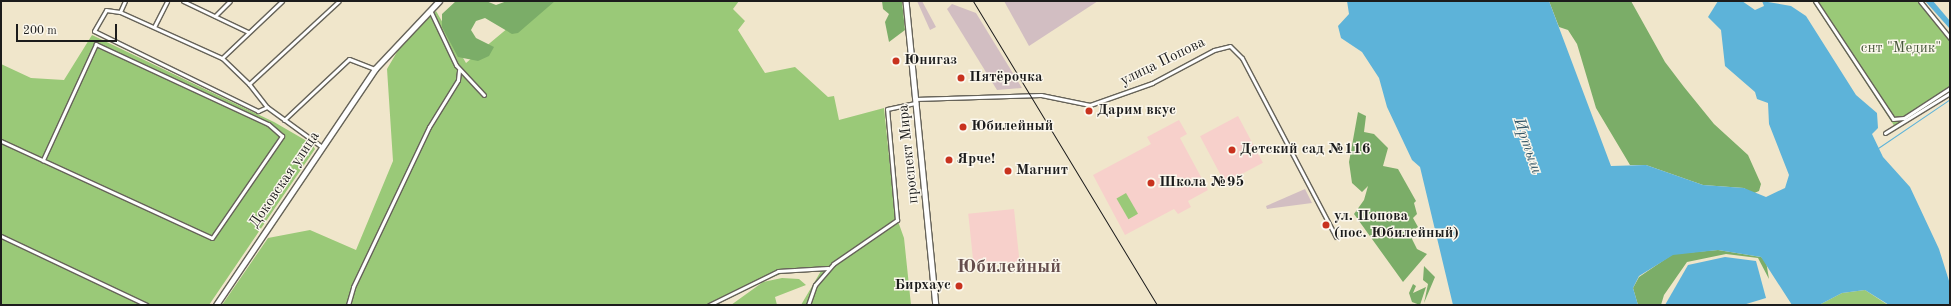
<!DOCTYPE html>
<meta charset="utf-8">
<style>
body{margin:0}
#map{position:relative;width:1951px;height:306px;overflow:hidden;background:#f0e6cb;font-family:"Old Standard TT",serif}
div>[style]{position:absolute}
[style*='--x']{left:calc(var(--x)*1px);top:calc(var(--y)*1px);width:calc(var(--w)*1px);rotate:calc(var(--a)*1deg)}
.built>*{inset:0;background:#f7d0cb;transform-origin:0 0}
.industrial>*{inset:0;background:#d2bec2}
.green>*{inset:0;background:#9ac978;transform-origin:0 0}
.forest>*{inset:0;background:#7bad68}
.water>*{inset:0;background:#5db3d9}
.stream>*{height:1px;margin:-0.5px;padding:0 0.5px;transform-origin:0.5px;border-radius:0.5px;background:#5db3d9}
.roads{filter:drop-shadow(1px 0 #666359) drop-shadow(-1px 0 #666359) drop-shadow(0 1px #666359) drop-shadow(0 -1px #666359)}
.street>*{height:3px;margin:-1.5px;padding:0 1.5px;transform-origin:1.5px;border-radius:1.5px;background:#fff}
.secondary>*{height:4.5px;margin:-2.25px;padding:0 2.25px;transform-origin:2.25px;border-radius:2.25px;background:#fff}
.rail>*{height:1px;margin:-0.5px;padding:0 0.5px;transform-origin:0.5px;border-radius:0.5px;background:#1c1c1c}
.dots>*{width:11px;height:11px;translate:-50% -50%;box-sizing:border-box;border:2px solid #fbf7ec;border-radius:50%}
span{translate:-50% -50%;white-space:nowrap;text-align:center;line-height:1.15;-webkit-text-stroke:3px #fbf7ec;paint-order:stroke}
.park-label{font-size:15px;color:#48593c}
.poi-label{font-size:15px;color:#1c1c1c;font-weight:700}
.left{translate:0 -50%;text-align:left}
.right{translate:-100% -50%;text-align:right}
.street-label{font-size:15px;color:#1c1c1c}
.water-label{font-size:16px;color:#365868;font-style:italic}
.district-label{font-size:19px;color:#644d4c;font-weight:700}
.frame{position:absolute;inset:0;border:2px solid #1c1c1c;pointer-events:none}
.scale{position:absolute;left:16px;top:24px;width:101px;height:18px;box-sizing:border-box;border:2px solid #1c1c1c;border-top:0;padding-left:5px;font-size:12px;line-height:14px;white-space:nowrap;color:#1c1c1c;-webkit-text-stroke:3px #fbf7ec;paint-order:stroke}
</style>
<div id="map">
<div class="built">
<i style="left:1238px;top:116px;width:53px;height:43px;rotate:62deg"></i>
<i style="clip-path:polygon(1179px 120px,1187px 134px,1180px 138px,1208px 190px,1188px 201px,1191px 207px,1178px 214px,1174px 209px,1125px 235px,1093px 175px,1151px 144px,1147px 137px)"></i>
<i style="left:1014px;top:209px;width:53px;height:46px;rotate:84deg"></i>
</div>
<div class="industrial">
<i style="clip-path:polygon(917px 1px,922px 1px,936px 27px,930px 30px)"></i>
<i style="clip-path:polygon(1004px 1px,1098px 1px,1029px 46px)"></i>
<i style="clip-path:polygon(952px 4px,976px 13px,1022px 88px,997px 90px,947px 9px)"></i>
<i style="clip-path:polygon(1305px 189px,1312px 203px,1267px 209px,1266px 206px)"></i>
</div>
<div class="green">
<i style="clip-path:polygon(540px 1px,739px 1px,733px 9px,745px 21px,738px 30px,765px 73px,795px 67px,828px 97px,834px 96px,839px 120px,884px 108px,895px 213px,904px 238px,911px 305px,801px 305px,821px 271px,784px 273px,758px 282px,713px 305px,222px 305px,268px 238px,310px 230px,356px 250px,393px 161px,387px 69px,404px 40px,436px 11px,466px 63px)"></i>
<i style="clip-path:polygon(1812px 1px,1922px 1px,1950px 35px,1950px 92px,1895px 127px)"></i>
<i style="clip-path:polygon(92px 35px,274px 122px,312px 144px,315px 149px,209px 305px,1px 305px,1px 64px,31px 78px,64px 80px)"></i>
<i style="left:1126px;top:193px;width:24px;height:11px;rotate:60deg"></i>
<i style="clip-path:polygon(782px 278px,799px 279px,806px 285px,775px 297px,777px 305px,731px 305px,763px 282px)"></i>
<i style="clip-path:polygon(1865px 290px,1888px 305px,1819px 305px,1842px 293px)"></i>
</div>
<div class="forest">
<i style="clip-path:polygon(456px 1px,486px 1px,496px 5px,507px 1px,555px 1px,518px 33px,512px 34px,485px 18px,476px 21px,471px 30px,476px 38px,494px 47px,489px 56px,478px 61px,458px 57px,442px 27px,442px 14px)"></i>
<i style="clip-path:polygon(882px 1px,902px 1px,905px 30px,889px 42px,885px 22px,889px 14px,883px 9px)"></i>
<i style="clip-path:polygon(1549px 1px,1631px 1px,1665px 62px,1684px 87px,1714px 124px,1748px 155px,1761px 184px,1759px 191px,1752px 194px,1744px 188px,1703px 185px,1646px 165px,1630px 165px,1596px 108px,1577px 44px,1568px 30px,1559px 27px)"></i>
<i style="clip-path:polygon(1358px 112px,1366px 116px,1364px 132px,1374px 134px,1388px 148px,1383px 166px,1398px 169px,1416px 201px,1414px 203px,1417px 214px,1413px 218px,1418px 227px,1409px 233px,1417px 249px,1427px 254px,1403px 282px,1354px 214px,1364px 200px,1368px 186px,1362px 192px,1352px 183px,1349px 162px)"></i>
<i style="clip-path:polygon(1718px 250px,1761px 257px,1766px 261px,1769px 279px,1758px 258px,1726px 254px,1687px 262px,1664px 295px,1661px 305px,1638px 305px,1633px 288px,1639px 277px,1673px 254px)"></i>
<i style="clip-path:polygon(1424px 266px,1435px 277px,1424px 303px,1428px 284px,1423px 280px)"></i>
<i style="clip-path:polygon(1413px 284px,1416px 286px,1413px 293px,1426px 287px,1420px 305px,1412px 302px,1409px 293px)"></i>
</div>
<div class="water">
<i style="clip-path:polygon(1347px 1px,1549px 1px,1611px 166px,1646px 165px,1703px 185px,1744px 188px,1766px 197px,1785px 188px,1789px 175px,1769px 124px,1768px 103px,1757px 99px,1755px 92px,1725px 66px,1721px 30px,1708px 17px,1718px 1px,1742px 1px,1755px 10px,1764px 6px,1762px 1px,1791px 6px,1806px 16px,1856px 95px,1877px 113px,1878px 128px,1872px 134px,1883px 157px,1910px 187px,1939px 249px,1950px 284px,1950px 305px,1889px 305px,1865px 290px,1842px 293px,1819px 305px,1792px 305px,1761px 257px,1718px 250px,1673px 255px,1639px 276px,1633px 288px,1638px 305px,1453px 305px,1420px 167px,1412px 160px,1387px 107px,1379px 78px,1362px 52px,1341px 38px,1338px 26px,1349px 14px)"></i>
<i style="clip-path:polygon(1925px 1px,1933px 1px,1950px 21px,1950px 29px)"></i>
<i style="clip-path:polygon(1725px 257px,1756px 261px,1766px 298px,1743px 305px,1665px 305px,1688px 265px)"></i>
</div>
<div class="stream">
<i style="--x:1878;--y:148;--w:87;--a:-34.2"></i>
</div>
<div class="roads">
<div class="street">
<i style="--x:183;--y:1;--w:72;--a:25.5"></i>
<i style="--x:1815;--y:1;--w:141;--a:56.5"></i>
<i style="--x:1893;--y:119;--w:11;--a:-5"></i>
<i style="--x:1904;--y:118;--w:55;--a:-33.1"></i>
<i style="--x:1920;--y:1;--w:48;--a:51"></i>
<i style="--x:430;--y:10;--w:61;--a:64.7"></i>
<i style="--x:456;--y:65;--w:41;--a:47"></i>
<i style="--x:120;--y:12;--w:12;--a:-66"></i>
<i style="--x:215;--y:16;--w:21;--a:-45"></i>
<i style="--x:154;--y:27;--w:29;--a:-63"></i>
<i style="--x:222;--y:58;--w:83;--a:-43.5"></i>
<i style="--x:249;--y:84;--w:122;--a:-42.7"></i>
<i style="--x:915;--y:99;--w:126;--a:-1.8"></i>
<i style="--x:1041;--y:95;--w:50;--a:11.5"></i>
<i style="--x:1090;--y:105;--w:66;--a:-19.5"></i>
<i style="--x:1152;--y:83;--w:70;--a:-28"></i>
<i style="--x:1214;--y:50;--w:16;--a:-14"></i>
<i style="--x:1230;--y:46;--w:17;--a:45"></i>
<i style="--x:1242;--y:58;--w:202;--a:62.3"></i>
<i style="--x:267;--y:107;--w:10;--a:156"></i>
<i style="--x:258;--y:111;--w:182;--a:-154"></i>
<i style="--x:94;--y:31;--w:24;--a:-60"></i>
<i style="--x:106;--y:10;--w:14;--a:8"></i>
<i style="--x:120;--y:12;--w:112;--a:24.3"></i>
<i style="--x:222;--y:58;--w:37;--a:44"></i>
<i style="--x:249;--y:84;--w:29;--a:52"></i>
<i style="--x:267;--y:107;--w:68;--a:36"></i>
<i style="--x:284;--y:120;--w:89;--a:-43.2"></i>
<i style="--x:349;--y:59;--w:28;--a:21"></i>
<i style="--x:1885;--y:133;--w:76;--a:-31.6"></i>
<i style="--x:1;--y:141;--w:232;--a:24.7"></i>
<i style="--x:212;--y:238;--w:124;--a:-55.5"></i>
<i style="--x:282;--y:136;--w:18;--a:-139"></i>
<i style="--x:268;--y:124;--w:190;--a:-155.1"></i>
<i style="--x:96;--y:44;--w:128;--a:114.6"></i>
<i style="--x:1;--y:236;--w:161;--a:25.3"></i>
<i style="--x:348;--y:305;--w:19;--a:-74"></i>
<i style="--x:353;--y:287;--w:177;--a:-64.6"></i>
<i style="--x:429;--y:127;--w:55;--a:-58.3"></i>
<i style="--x:458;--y:80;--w:10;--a:-84"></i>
<i style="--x:709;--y:305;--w:77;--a:-26.2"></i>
<i style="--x:778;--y:271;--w:50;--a:-3.4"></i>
<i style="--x:808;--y:305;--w:21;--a:-71"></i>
<i style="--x:815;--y:285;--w:28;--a:-49"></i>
<i style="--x:833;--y:264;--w:78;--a:-34.5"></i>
<i style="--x:897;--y:220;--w:111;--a:-95.1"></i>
<i style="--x:887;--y:109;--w:30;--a:-12"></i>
</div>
<div class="secondary">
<i style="--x:906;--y:1;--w:305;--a:84.4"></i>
<i style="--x:216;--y:305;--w:285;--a:-56"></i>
<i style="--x:375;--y:69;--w:93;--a:-46.7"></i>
</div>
</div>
<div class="rail">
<i style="--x:973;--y:1;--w:355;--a:58.8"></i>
</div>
<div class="dots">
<i style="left:896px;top:61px;background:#c8321e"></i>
<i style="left:961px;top:78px;background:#c8321e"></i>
<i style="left:1089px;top:111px;background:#c8321e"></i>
<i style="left:963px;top:127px;background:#c8321e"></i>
<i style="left:1232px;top:150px;background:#c8321e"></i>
<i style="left:949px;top:160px;background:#c8321e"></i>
<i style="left:1008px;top:171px;background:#c8321e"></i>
<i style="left:1151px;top:183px;background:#c8321e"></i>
<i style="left:1326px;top:225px;background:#c8321e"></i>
<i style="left:959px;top:286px;background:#c8321e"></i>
</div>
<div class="park-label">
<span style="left:1901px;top:49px">снт "Медик"</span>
</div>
<div class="poi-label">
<span class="left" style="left:904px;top:61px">Юнигаз</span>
<span class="left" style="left:969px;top:78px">Пятёрочка</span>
<span class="left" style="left:1097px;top:111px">Дарим вкус</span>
<span class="left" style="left:971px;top:127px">Юбилейный</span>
<span class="left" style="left:1240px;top:150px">Детский сад №116</span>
<span class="left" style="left:957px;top:160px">Ярче!</span>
<span class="left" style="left:1016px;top:171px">Магнит</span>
<span class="left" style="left:1159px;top:183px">Школа №95</span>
<span class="left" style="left:1334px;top:225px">ул. Попова<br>(пос. Юбилейный)</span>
<span class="right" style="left:951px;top:286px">Бирхаус</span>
</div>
<div class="street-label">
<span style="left:1163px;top:62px;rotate:-26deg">улица Попова</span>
<span style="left:909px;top:154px;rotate:-96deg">проспект Мира</span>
<span style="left:285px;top:180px;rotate:-56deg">Доковская улица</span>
</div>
<div class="water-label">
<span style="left:1527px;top:146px;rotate:71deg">Иртыш</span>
</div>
<div class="district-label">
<span style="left:1009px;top:268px">Юбилейный</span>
</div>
<div class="frame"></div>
<div class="scale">200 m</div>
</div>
